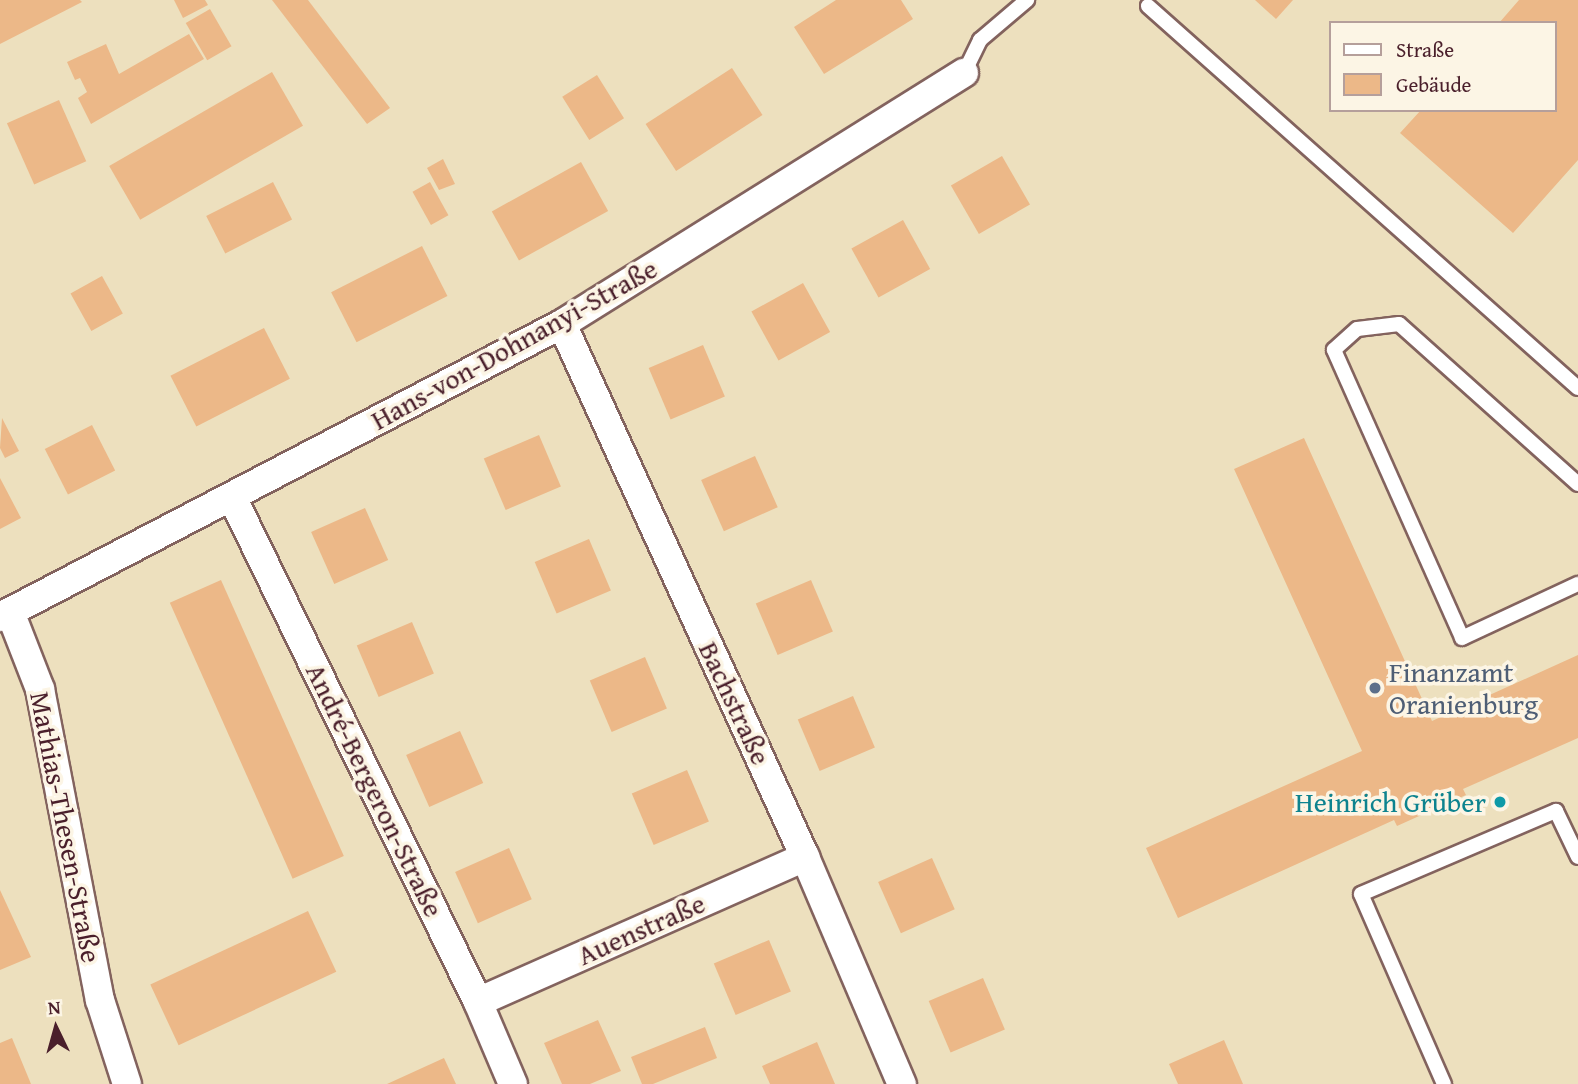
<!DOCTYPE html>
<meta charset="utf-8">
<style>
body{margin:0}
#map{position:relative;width:1578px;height:1084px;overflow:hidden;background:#ede0be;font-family:"Gentium Book Plus",serif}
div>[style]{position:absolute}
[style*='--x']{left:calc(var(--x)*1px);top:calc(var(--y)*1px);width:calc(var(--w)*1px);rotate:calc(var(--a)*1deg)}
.building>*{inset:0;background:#ecb888;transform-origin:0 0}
.roads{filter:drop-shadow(2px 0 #83635e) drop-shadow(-2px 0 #83635e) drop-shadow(0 2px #83635e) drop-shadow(0 -2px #83635e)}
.service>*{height:14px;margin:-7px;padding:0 7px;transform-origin:7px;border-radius:7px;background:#fff}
.minor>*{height:28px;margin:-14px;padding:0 14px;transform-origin:14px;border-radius:14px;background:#fff}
.dots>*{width:19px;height:19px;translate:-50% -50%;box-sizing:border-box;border:4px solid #fcf5e5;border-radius:50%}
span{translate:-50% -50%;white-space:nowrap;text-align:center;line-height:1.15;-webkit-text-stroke:7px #fcf5e5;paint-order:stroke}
.street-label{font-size:28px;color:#4a1f2b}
.service-label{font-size:28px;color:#4e5e75}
.left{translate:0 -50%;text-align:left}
.culture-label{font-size:28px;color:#0d838f}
.right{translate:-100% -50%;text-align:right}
.legend{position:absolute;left:1329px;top:21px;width:228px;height:91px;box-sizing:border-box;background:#fcf5e5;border:2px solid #b59f9b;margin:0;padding:9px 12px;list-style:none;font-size:21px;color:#4a1f2b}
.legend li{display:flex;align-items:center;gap:14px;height:35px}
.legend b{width:35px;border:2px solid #b59f9b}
.north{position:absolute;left:21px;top:993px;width:70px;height:70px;-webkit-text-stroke:5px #fcf5e5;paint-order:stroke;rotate:355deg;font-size:19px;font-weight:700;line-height:28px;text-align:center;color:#4a1f2b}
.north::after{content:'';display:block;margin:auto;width:24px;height:32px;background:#4a1f2b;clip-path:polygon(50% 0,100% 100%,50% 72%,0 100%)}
</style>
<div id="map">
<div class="building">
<i style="clip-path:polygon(0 0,80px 0,82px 2px,0 44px)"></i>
<i style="clip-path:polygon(174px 0,205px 0,208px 5px,183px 18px)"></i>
<i style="clip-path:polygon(272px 0,308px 0,390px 108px,367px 124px)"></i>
<i style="clip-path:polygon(836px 0,901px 0,913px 19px,824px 74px,794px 27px)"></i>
<i style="clip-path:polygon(1255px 0,1293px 0,1276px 19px)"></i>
<i style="clip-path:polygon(1519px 0,1578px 0,1578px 160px,1513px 233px,1400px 133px,1421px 110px,1555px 110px,1555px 23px,1499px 23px)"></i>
<i style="left:210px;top:9px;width:43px;height:28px;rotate:60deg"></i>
<i style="clip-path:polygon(189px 34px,204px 59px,91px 124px,78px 98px,87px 92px,80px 78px,75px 80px,67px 62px,106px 44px,119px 74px)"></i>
<i style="left:732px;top:68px;width:56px;height:103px;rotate:57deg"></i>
<i style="left:272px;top:72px;width:62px;height:188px;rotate:60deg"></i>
<i style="left:597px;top:75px;width:51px;height:41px;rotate:58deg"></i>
<i style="left:59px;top:100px;width:67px;height:57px;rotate:66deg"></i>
<i style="left:1002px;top:156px;width:56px;height:59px;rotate:60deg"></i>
<i style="clip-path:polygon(443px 159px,455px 184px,439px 190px,427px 168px)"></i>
<i style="left:581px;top:162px;width:56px;height:102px;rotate:61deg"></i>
<i style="left:273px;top:182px;width:42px;height:75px;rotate:63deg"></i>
<i style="left:430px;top:182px;width:38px;height:20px;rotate:61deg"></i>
<i style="left:903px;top:220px;width:56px;height:59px;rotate:61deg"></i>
<i style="left:422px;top:246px;width:56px;height:102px;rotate:63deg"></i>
<i style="left:102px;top:276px;width:43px;height:36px;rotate:61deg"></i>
<i style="left:803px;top:283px;width:56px;height:59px;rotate:61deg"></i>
<i style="left:264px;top:328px;width:57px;height:105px;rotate:63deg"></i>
<i style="left:703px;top:345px;width:56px;height:59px;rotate:67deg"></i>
<i style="clip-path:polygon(2px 418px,19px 451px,5px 458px,0 448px)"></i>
<i style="left:92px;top:425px;width:51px;height:53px;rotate:63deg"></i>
<i style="left:539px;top:435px;width:56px;height:60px;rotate:67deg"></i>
<i style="clip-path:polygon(1304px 438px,1432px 721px,1578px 655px,1578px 738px,1463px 789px,1466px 795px,1428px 812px,1397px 826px,1394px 820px,1178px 918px,1146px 848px,1362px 751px,1234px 469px)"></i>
<i style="left:755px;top:456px;width:56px;height:59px;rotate:66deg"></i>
<i style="clip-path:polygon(0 478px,21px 518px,0 529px)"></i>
<i style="left:365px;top:508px;width:57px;height:59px;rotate:66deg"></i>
<i style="left:589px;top:539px;width:56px;height:59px;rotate:67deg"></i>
<i style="left:221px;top:580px;width:302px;height:56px;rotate:66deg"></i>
<i style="left:811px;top:580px;width:56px;height:60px;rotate:67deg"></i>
<i style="left:412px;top:622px;width:56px;height:60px;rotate:67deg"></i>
<i style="left:645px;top:657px;width:56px;height:60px;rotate:67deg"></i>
<i style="left:853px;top:696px;width:56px;height:60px;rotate:67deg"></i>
<i style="left:460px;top:731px;width:57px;height:59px;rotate:66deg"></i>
<i style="left:687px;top:770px;width:56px;height:60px;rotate:67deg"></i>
<i style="left:509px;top:848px;width:56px;height:59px;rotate:66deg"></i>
<i style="left:932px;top:858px;width:56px;height:59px;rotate:66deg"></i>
<i style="clip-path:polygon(0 890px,31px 957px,0 970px)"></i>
<i style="left:308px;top:911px;width:67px;height:174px;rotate:65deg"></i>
<i style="left:769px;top:940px;width:56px;height:60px;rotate:67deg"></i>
<i style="left:983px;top:978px;width:56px;height:59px;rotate:67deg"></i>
<i style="clip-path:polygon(598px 1020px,621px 1071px,590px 1084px,562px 1084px,544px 1043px)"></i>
<i style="clip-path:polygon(705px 1027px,717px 1058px,653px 1084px,642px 1084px,631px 1057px)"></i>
<i style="clip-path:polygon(12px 1038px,31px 1084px,0 1084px,0 1043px)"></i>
<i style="clip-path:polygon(1224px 1040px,1243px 1084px,1178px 1084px,1169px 1064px)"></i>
<i style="clip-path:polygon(817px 1042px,835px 1084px,770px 1084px,762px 1066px)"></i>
<i style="clip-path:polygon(444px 1058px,456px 1084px,387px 1084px)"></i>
</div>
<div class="roads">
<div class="service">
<i style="--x:1148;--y:6;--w:575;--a:41.62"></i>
<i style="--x:964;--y:73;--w:37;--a:-64"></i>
<i style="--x:980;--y:40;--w:62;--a:-40.4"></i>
<i style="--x:1578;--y:484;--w:240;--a:-138.2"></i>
<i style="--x:1399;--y:324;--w:42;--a:173.2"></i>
<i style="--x:1357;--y:329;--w:31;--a:138"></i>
<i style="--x:1334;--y:350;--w:315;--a:66"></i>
<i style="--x:1462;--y:638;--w:128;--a:-25"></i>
<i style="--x:1444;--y:1084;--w:207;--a:-113.6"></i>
<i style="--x:1361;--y:894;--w:212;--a:-23.1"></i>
<i style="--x:1556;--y:811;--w:51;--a:64.4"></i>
</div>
<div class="minor">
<i style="--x:562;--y:324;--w:586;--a:65.49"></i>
<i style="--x:805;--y:857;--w:247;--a:66.9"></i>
<i style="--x:232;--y:497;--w:562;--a:64.03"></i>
<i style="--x:478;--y:1002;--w:89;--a:66.9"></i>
<i style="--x:10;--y:612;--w:83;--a:68.7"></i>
<i style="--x:40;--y:689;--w:317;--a:79.1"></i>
<i style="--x:100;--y:1000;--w:88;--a:72.2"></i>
<i style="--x:0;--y:617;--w:634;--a:-27.54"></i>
<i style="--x:562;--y:324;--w:474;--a:-32"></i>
<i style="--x:478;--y:1002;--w:358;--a:-23.9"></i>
</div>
</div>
<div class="dots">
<i style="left:1375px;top:688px;background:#5c6f8a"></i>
<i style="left:1500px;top:802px;background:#0f9aa8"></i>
</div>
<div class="street-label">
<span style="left:514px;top:344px;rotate:-29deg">Hans-von-Dohnanyi-Straße</span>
<span style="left:735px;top:703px;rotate:65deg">Bachstraße</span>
<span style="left:375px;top:790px;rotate:64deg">André-Bergeron-Straße</span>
<span style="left:66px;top:827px;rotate:79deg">Mathias-Thesen-Straße</span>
<span style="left:641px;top:929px;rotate:-24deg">Auenstraße</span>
</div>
<div class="service-label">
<span class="left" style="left:1389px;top:688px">Finanzamt<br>Oranienburg</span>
</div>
<div class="culture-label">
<span class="right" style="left:1486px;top:802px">Heinrich Grüber</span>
</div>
<ul class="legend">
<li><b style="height:9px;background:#fff"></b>Straße</li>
<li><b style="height:19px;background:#ecb888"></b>Gebäude</li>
</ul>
<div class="north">N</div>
</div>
